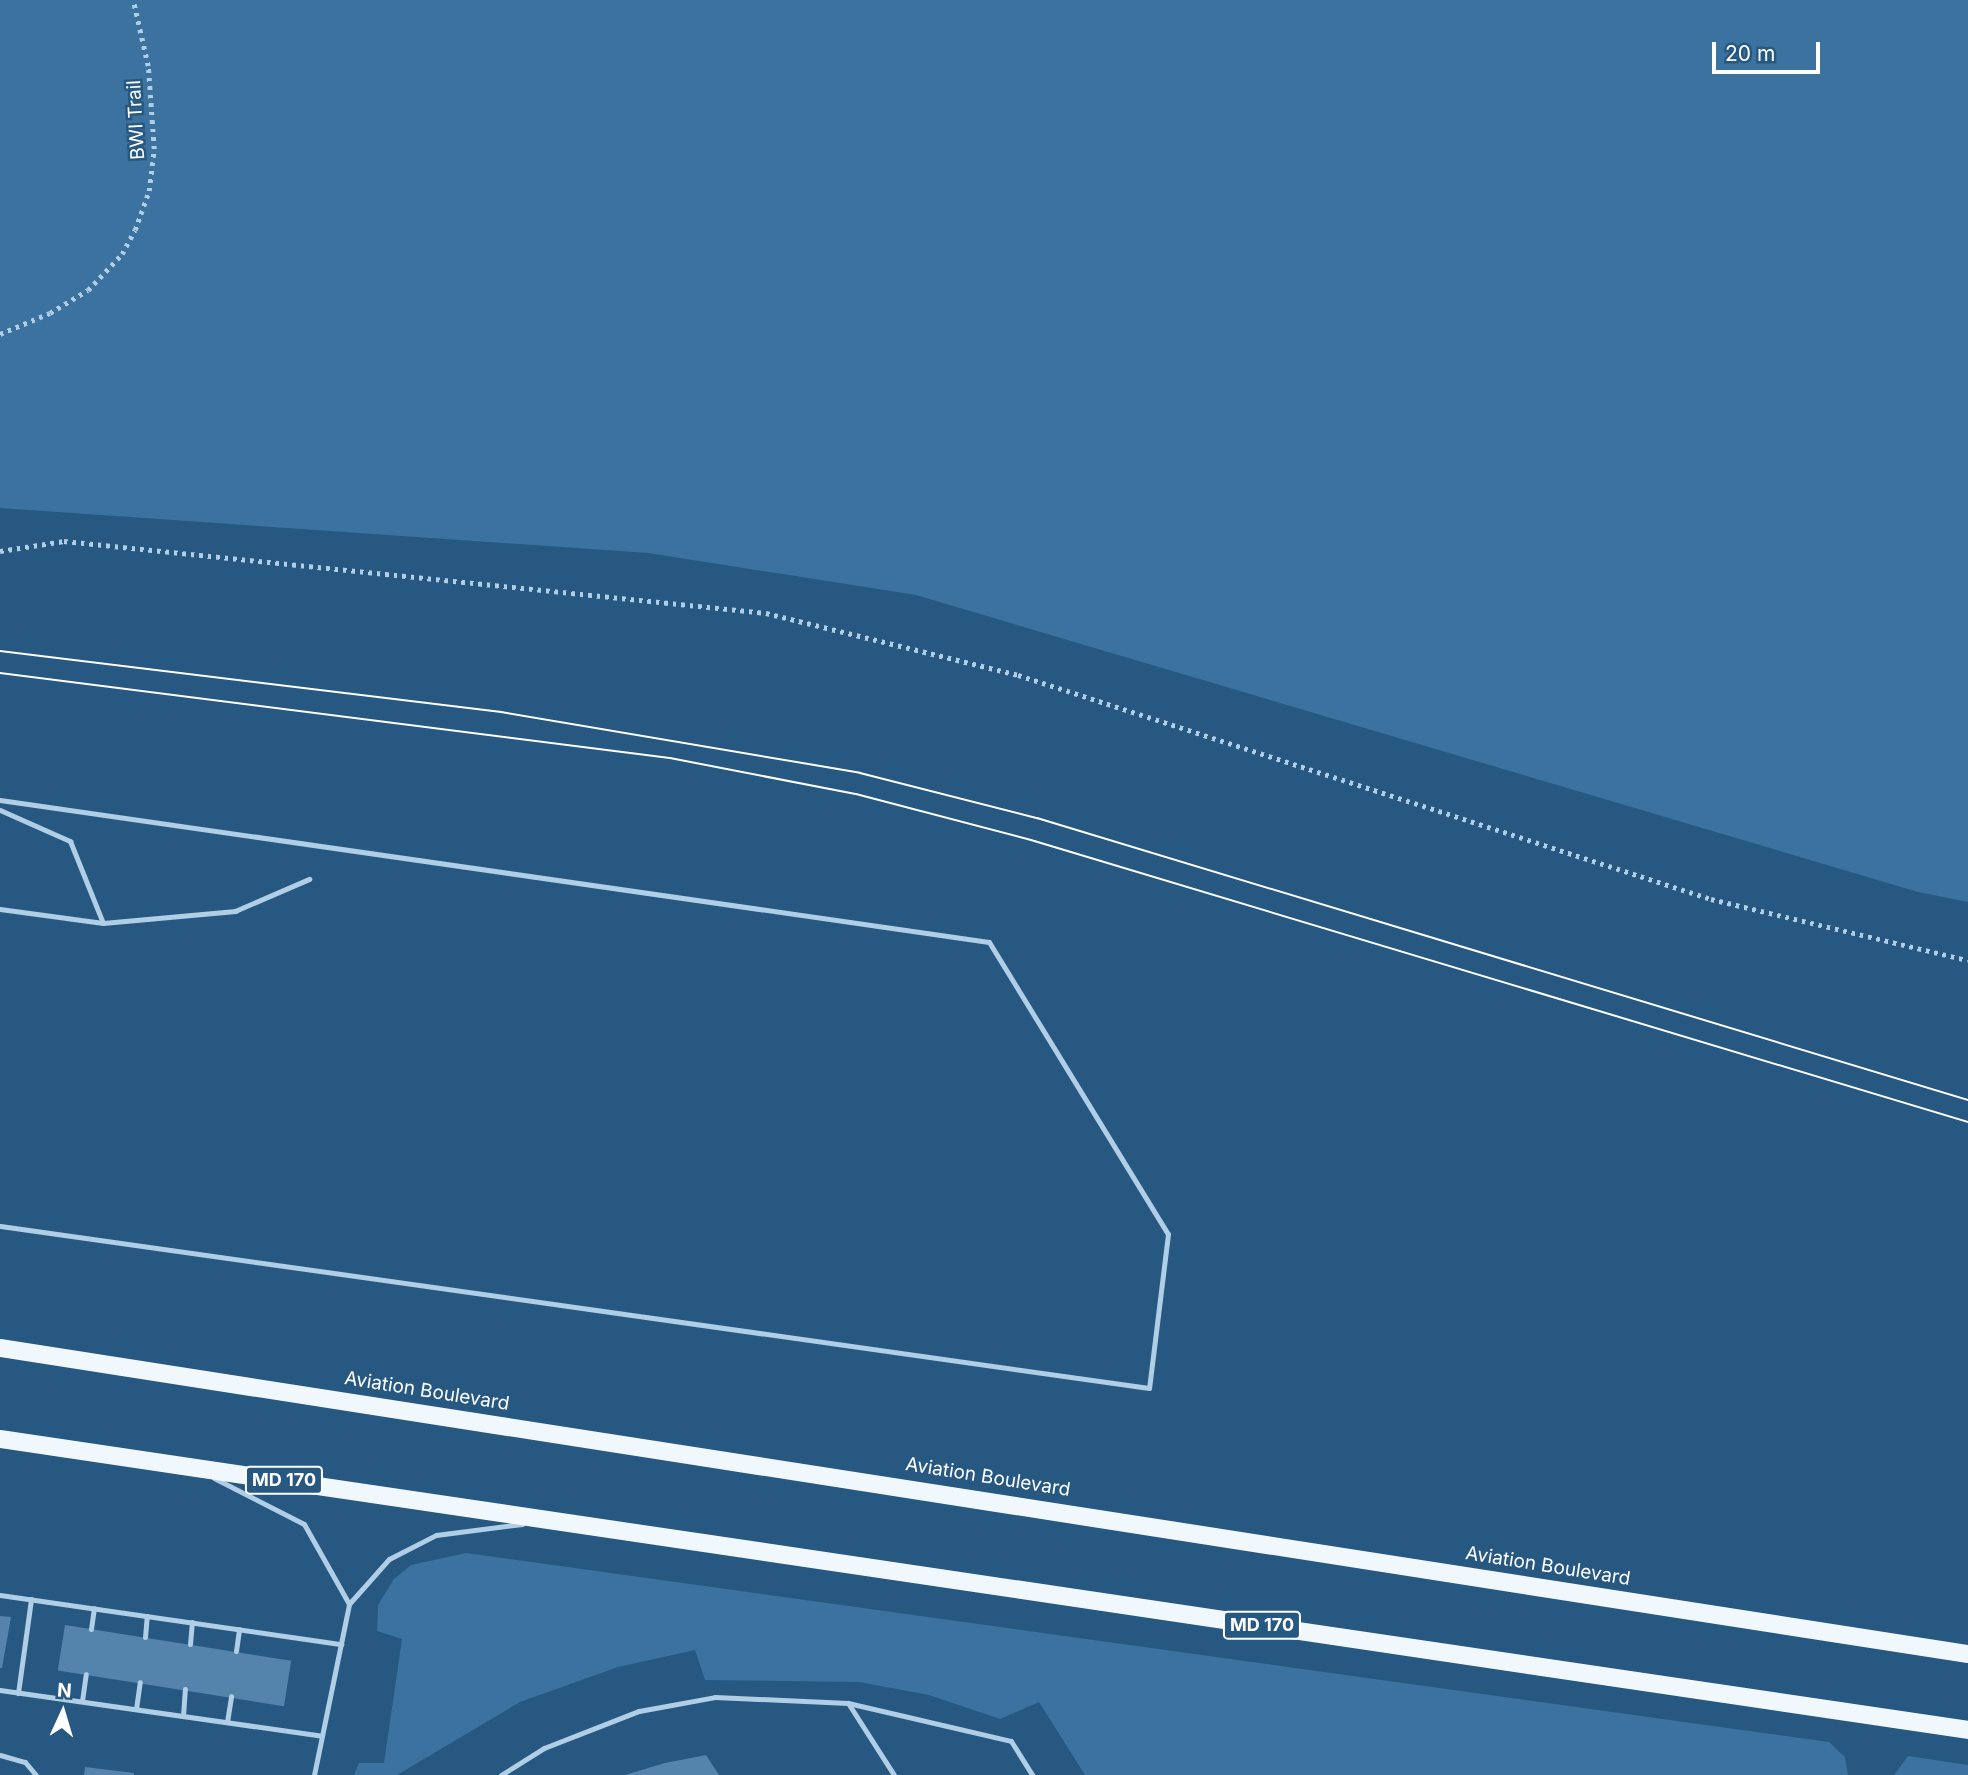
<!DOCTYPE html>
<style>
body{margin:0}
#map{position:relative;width:1968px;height:1775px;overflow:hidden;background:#275881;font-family:Inter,sans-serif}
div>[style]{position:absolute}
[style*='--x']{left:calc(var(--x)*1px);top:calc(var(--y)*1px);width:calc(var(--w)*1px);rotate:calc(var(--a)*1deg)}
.green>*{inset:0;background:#3c729f}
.building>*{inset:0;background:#5484ac;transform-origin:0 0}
.path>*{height:4.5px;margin-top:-2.25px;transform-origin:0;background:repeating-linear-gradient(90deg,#b0cee6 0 3.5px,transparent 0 8.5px)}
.lane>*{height:5px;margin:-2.5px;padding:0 2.5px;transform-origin:2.5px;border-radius:2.5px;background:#b0cee6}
.primary>*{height:18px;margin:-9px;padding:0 9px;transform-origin:9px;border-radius:9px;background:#f0f7fd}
.tram>*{height:2px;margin:-1px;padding:0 1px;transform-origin:1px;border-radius:1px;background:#fff}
span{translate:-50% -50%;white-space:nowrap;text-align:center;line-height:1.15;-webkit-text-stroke:5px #275881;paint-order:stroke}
.shield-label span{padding:2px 5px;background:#275881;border:2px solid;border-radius:5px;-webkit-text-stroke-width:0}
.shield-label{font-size:18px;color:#fff;font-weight:700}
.street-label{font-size:19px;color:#fff}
.north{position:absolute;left:28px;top:1677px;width:70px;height:70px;-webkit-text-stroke:5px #275881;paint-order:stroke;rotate:4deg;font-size:19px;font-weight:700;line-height:28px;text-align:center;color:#fff}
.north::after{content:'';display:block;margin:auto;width:24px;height:32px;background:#fff;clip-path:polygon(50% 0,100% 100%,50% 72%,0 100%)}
.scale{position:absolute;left:1712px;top:42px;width:108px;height:32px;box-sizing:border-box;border:4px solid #fff;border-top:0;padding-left:9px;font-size:21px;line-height:24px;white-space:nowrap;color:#fff;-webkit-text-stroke:5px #275881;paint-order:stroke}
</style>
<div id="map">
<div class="green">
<i style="clip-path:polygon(0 0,1968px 0,1968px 902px,1918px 892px,916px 595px,648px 553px,0 508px)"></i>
<i style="clip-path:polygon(466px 1553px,1829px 1742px,1845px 1757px,1848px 1775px,1085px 1775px,1039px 1702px,1000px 1719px,929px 1695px,859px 1682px,705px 1680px,695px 1650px,618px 1667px,520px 1702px,397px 1775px,354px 1775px,359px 1763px,384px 1763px,402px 1639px,377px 1631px,378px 1605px,394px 1579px,411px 1565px)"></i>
<i style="clip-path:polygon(1908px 1756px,1968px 1765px,1968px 1775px,1894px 1775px)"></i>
</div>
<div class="building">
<i style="clip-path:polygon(0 1616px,11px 1617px,2px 1668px,0 1668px)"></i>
<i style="left:65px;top:1625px;width:229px;height:46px;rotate:9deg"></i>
<i style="clip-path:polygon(706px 1755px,719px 1775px,625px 1775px,665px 1763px)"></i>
<i style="clip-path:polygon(85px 1767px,134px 1773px,134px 1775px,84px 1775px)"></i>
</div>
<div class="path">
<i style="--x:0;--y:334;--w:54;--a:-22.8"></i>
<i style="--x:50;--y:313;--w:44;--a:-31.2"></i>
<i style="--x:88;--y:290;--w:50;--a:-46.6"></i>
<i style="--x:122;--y:254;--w:27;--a:-62"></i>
<i style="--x:135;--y:230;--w:41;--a:-70.3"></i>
<i style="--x:149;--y:191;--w:42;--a:-83.2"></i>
<i style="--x:154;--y:149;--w:83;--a:-94.1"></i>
<i style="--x:148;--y:66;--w:68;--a:-102.8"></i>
<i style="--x:0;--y:551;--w:65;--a:-8.9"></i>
<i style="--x:64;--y:541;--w:706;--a:5.86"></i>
<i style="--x:766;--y:613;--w:260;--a:13.8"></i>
<i style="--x:1018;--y:675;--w:728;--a:17.91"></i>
<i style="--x:1711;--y:899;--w:264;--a:13.4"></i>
</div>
<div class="lane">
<i style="--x:0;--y:800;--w:999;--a:8.17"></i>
<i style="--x:989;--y:942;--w:342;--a:58.5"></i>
<i style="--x:1168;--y:1234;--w:155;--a:97"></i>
<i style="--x:1149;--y:1388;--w:1160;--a:-171.97"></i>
<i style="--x:0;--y:810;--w:77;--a:23.9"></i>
<i style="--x:70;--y:841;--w:88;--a:68.1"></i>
<i style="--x:103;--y:923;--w:133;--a:-5.2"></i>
<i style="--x:235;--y:911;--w:81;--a:-23.4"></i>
<i style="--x:0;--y:909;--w:104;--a:7.7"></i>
<i style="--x:214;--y:1478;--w:101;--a:27.1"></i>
<i style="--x:304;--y:1524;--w:92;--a:60.6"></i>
<i style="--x:349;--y:1604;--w:60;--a:-48.4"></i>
<i style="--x:389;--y:1559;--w:53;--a:-27.1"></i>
<i style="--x:436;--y:1535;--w:87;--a:-7.3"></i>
<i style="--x:0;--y:1595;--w:345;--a:8.2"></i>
<i style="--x:91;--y:1629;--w:21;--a:-82"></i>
<i style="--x:145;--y:1637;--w:21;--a:-85"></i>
<i style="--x:190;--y:1644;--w:22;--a:-85"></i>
<i style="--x:236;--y:1651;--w:22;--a:-82"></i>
<i style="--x:0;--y:1690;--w:325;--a:8.1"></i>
<i style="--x:18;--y:1693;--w:95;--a:-82.1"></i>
<i style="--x:82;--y:1701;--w:27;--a:-82"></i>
<i style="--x:848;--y:1703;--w:85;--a:57.4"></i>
<i style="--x:136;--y:1709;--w:27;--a:-82"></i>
<i style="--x:183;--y:1716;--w:27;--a:-86"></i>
<i style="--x:227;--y:1722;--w:26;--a:-81"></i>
<i style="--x:0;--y:1755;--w:26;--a:16"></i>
<i style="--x:25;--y:1762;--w:17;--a:50"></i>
<i style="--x:314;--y:1775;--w:175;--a:-78.4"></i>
<i style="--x:501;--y:1775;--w:51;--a:-32.1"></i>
<i style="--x:544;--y:1748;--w:102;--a:-21.3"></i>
<i style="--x:639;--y:1711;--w:77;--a:-10.4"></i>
<i style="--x:715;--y:1697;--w:133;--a:2.6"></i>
<i style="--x:848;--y:1703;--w:167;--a:13.1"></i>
<i style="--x:1011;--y:1741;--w:40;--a:58"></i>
</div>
<div class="primary">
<i style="--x:0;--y:1348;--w:1992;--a:8.84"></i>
<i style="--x:0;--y:1439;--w:1989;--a:8.41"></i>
</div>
<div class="tram">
<i style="--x:0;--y:651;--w:505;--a:6.94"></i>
<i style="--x:501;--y:712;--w:364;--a:9.6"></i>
<i style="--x:860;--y:773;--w:183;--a:14.3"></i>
<i style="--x:1037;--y:818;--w:973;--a:16.85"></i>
<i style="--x:0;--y:673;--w:675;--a:7.23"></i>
<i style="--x:670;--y:758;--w:189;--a:11"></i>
<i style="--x:856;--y:794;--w:181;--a:14.7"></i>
<i style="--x:1031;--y:840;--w:979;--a:16.75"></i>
</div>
<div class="shield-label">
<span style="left:284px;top:1480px">MD 170</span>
<span style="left:1262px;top:1625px">MD 170</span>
</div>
<div class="street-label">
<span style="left:136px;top:120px;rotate:-93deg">BWI Trail</span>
<span style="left:427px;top:1391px;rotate:9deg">Aviation Boulevard</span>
<span style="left:988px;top:1477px;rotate:9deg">Aviation Boulevard</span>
<span style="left:1548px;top:1566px;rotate:9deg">Aviation Boulevard</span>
</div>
<div class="north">N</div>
<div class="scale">20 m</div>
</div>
